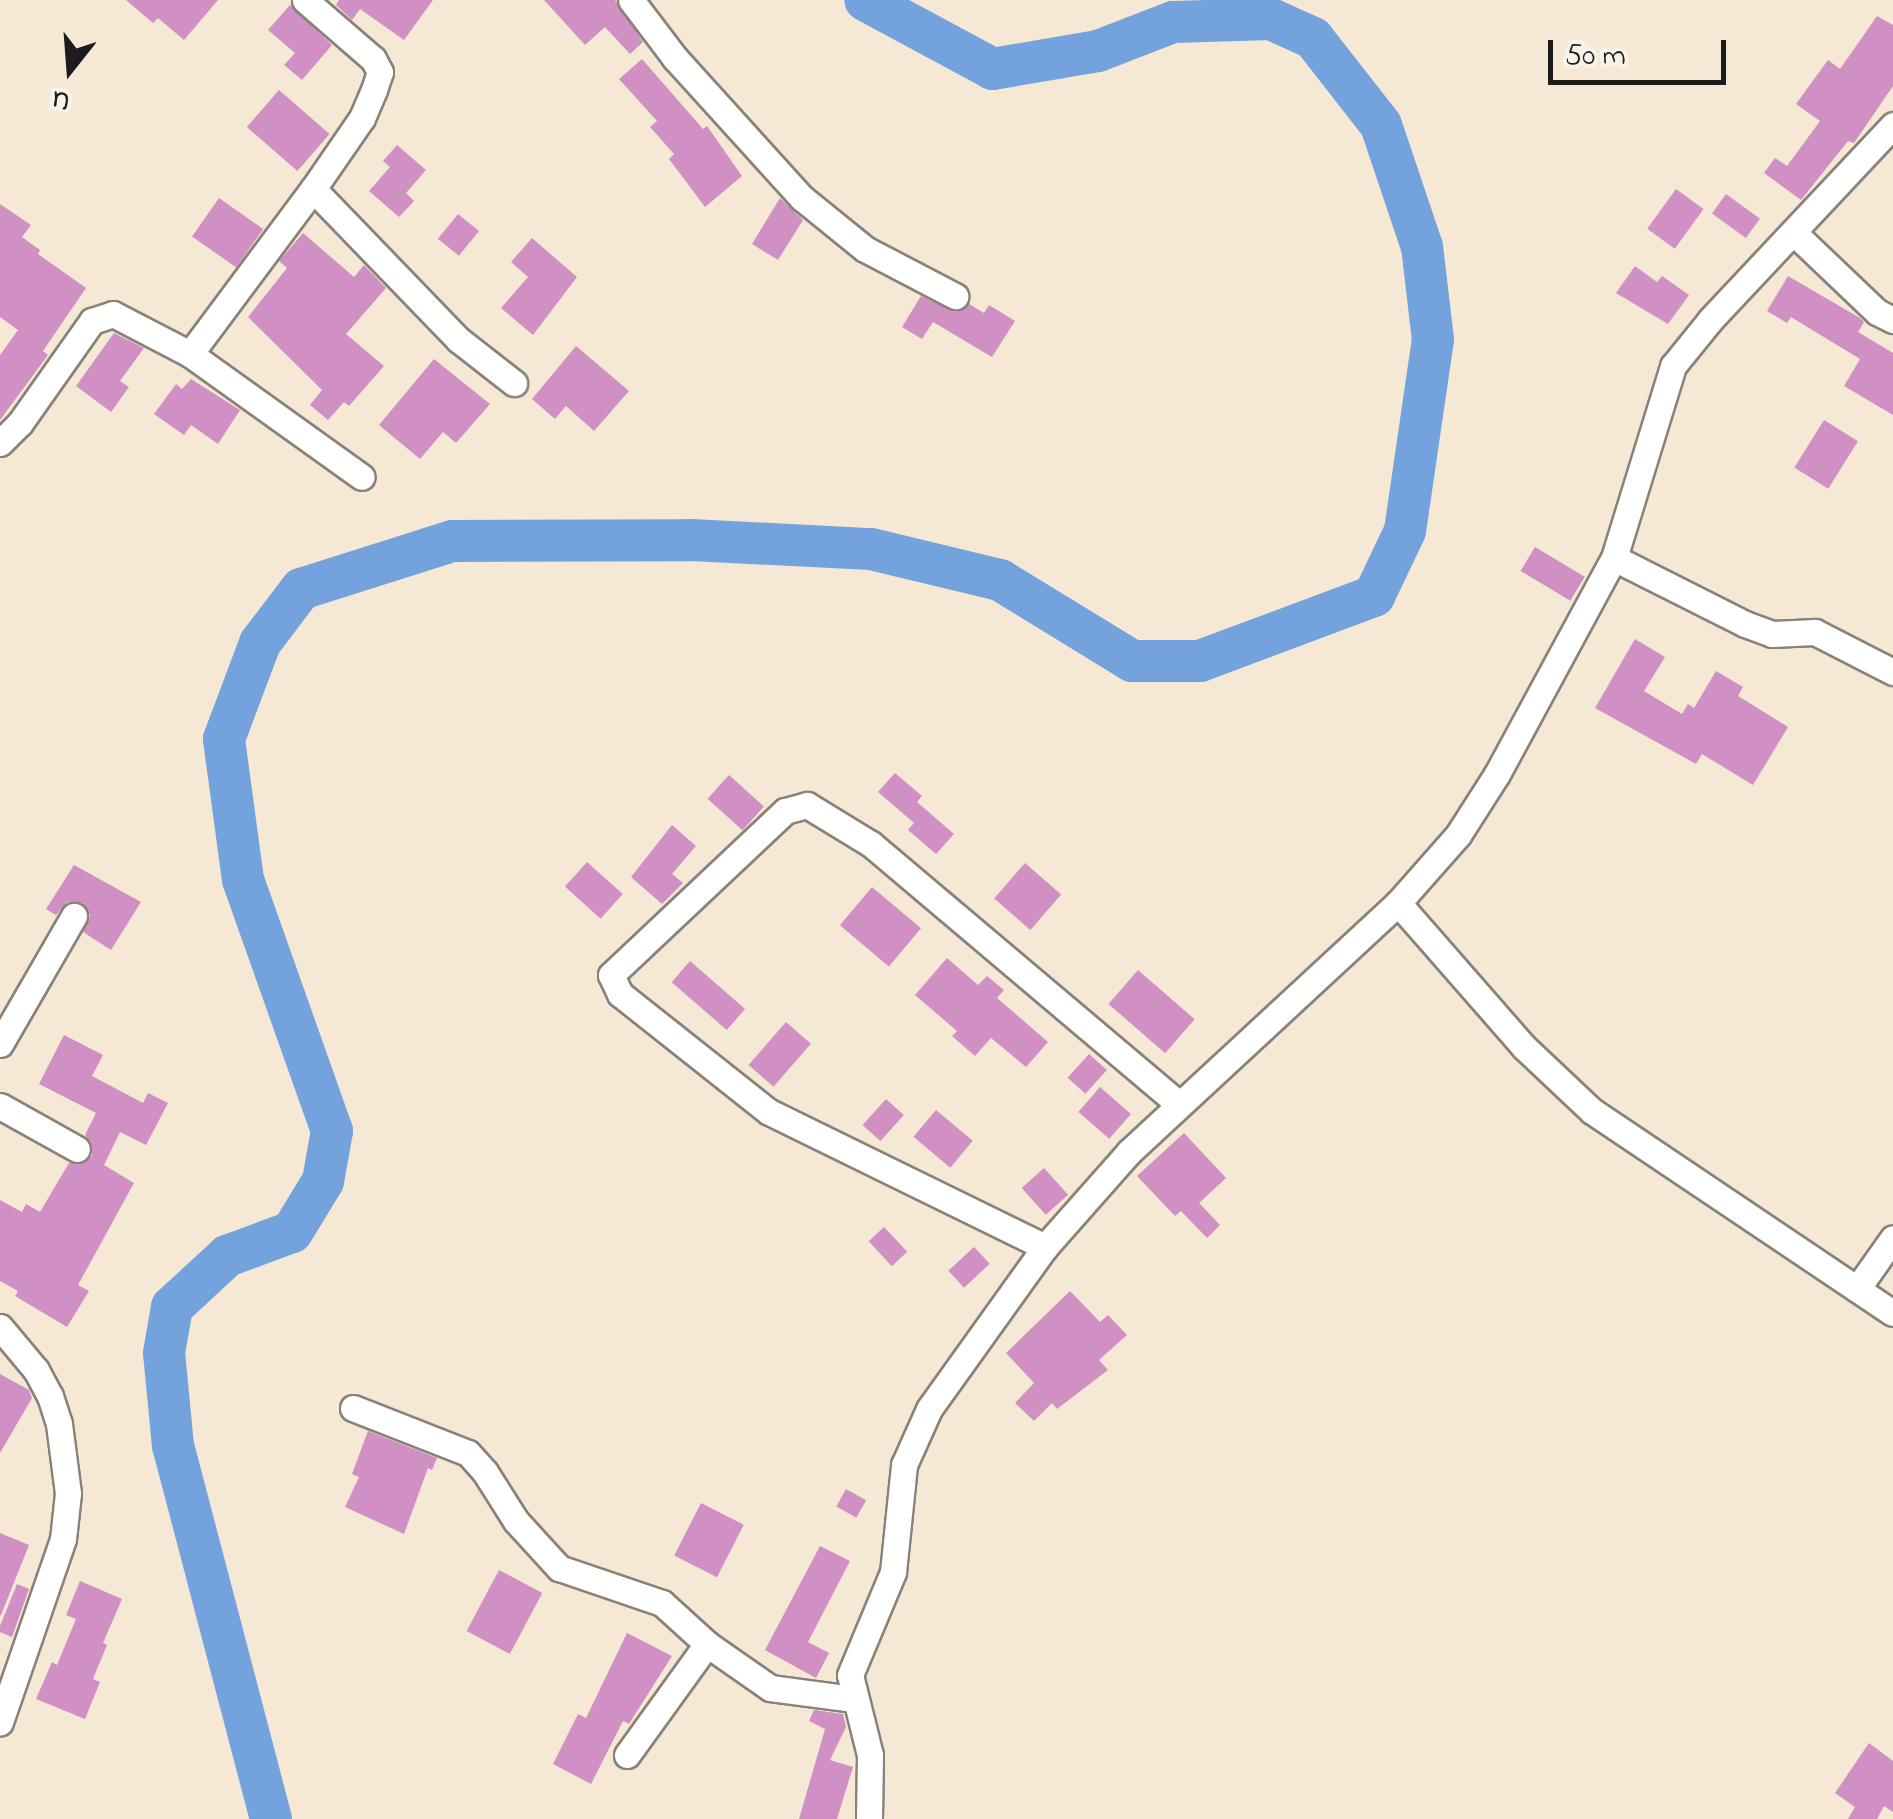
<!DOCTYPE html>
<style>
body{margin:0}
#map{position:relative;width:1893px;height:1819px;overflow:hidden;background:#f5e8d4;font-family:"Indie Flower",sans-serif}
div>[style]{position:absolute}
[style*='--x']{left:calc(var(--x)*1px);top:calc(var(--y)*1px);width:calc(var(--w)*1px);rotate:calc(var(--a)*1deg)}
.river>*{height:42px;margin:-21px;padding:0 21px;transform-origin:21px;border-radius:21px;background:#73a2dc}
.building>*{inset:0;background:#d090c3;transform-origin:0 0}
.roads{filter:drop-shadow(2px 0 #888278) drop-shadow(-2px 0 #888278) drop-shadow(0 2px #888278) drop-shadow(0 -2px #888278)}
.street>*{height:25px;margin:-12.5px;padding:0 12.5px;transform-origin:12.5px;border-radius:12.5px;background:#fff}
span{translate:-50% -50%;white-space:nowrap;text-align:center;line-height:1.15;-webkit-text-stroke:10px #f7f3e8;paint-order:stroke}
.north{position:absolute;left:20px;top:20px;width:100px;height:100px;-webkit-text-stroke:8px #f7f3e8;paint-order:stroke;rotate:197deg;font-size:28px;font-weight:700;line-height:40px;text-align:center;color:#1c1c1c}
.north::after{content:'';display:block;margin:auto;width:35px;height:45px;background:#1c1c1c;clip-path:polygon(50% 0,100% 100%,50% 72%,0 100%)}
.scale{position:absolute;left:1548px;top:40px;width:178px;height:45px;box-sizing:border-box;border:5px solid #1c1c1c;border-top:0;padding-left:12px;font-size:30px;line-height:35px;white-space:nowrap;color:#1c1c1c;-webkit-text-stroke:8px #f7f3e8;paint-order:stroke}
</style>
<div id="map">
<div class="river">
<i style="--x:271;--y:1819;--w:386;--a:-104.7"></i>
<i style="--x:173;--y:1446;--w:93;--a:-95.5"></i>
<i style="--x:164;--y:1353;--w:47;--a:-80.1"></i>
<i style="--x:172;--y:1307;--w:75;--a:-42.8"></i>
<i style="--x:227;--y:1256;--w:69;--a:-20.3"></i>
<i style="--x:292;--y:1232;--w:60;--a:-58.7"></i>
<i style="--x:323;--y:1181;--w:51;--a:-79.8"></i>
<i style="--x:332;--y:1131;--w:266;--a:-109.5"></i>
<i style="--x:243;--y:880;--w:142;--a:-97.7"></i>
<i style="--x:224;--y:739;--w:103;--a:-69.4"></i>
<i style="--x:260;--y:643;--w:68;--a:-52.8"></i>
<i style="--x:301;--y:589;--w:158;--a:-17.6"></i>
<i style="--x:452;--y:541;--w:239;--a:-0.2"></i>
<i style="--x:691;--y:540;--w:180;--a:2.9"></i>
<i style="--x:871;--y:549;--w:133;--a:13.5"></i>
<i style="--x:1000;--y:580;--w:155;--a:31.5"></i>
<i style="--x:1132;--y:661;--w:68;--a:0"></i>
<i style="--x:1200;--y:661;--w:186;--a:-20.5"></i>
<i style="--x:1374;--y:596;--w:72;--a:-64.5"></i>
<i style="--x:1405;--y:531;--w:193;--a:-81.7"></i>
<i style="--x:1433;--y:340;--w:94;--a:-96.7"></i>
<i style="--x:1422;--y:247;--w:129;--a:-108.6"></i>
<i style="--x:1381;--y:125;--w:110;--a:-128"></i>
<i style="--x:1313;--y:38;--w:46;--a:-155.7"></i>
<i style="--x:1271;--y:19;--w:98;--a:178.2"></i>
<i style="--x:1173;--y:22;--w:80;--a:158.9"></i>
<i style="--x:1098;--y:51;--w:107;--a:170.3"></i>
<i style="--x:993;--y:69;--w:145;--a:-151.7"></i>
</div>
<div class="building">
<i style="clip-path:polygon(126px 0,218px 0,184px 40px,158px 18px,153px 23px)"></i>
<i style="clip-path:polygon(339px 0,433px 0,404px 40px,360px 9px,352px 20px,336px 5px)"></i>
<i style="clip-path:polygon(544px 0,615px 0,643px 42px,630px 54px,605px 27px,585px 45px)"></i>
<i style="clip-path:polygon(290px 5px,332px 45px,302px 80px,284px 65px,295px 53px,268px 30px)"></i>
<i style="clip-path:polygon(1877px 16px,1893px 25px,1893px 86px,1854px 143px,1848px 141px,1801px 200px,1764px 173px,1775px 158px,1787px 166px,1820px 121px,1796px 104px,1828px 60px,1840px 69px)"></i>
<i style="clip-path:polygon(642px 59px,703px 129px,707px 126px,742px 176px,705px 207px,669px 159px,674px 154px,650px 127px,657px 121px,619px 79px)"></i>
<i style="left:279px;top:90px;width:67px;height:49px;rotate:41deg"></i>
<i style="clip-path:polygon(397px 145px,426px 170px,406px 193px,414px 201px,399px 217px,369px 191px,390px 167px,383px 161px)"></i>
<i style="left:1676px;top:189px;width:34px;height:49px;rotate:36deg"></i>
<i style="left:1726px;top:194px;width:42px;height:24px;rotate:36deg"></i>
<i style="left:219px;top:198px;width:54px;height:47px;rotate:35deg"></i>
<i style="clip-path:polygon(780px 198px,803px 220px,778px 260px,752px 244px)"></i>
<i style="clip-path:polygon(0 204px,31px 225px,22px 237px,40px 250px,38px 254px,86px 288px,43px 351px,48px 355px,0 420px,0 355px,18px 330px,0 317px)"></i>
<i style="left:458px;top:214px;width:27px;height:32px;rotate:39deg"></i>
<i style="clip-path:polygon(303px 233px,354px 277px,364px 265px,386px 288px,346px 334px,384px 366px,349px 406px,344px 402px,328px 420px,310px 405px,322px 390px,248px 317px,287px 268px,279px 261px)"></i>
<i style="clip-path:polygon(532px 238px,577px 277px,533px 335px,501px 308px,528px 277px,511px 262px)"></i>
<i style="clip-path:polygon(1635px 266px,1657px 282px,1662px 276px,1689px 295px,1668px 324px,1616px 293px)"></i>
<i style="clip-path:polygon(1788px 276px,1860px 318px,1864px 322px,1858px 332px,1893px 353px,1893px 415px,1844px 386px,1860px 359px,1791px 317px,1787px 323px,1767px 311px)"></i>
<i style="clip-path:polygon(921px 296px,955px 312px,969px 304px,984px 313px,989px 305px,1015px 321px,992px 357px,933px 322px,922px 339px,902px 327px)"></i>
<i style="clip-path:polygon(114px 333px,144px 348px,120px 381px,129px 387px,111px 412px,76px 386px)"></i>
<i style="clip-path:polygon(576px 346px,629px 391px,594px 431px,566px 406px,555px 419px,532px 399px)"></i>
<i style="clip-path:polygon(434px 359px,490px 404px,456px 443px,443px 432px,420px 459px,379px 425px)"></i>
<i style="clip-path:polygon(191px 379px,240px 410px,218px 444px,191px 425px,184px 435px,154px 414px,176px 384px,182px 389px)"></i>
<i style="left:1824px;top:420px;width:40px;height:56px;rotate:32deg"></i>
<i style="left:1535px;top:547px;width:58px;height:28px;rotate:31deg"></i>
<i style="clip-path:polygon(1635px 639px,1665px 657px,1644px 691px,1682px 714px,1688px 704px,1694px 708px,1716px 671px,1743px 687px,1738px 696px,1788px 727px,1753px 785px,1702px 754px,1696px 764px,1595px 708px)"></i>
<i style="clip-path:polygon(895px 773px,922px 796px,917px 802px,954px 834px,936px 854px,908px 830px,914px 823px,878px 792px)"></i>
<i style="left:729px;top:775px;width:47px;height:32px;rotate:42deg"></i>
<i style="clip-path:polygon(672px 825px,696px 846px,672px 874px,683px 883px,662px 904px,631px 877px)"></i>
<i style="left:587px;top:862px;width:48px;height:33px;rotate:42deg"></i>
<i style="left:1025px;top:863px;width:48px;height:47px;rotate:41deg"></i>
<i style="clip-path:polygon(74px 865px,141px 902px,111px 950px,83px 932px,90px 915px,83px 903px,67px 902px,56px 915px,46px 909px)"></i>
<i style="left:872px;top:887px;width:64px;height:50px;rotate:40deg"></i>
<i style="clip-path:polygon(947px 958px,978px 985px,987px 976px,1004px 990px,997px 998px,1048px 1042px,1026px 1067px,991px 1038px,975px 1056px,952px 1036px,957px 1031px,915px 995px)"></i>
<i style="left:690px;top:961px;width:73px;height:28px;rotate:41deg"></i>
<i style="left:1138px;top:970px;width:75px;height:45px;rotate:41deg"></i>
<i style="left:786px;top:1022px;width:33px;height:57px;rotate:41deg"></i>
<i style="clip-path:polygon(64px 1035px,103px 1055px,92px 1076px,143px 1103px,148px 1093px,168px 1103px,146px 1145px,120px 1132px,104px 1165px,134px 1183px,78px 1285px,89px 1291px,67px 1327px,15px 1296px,18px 1291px,0 1281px,0 1200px,22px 1212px,26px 1204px,40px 1212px,69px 1163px,84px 1163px,92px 1156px,91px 1142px,85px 1135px,96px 1113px,39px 1084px)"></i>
<i style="left:1089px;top:1054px;width:24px;height:32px;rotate:42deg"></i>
<i style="left:1100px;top:1087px;width:41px;height:33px;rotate:41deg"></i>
<i style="left:886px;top:1099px;width:24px;height:35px;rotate:42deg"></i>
<i style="left:936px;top:1110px;width:48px;height:35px;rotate:40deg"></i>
<i style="clip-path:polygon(1184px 1133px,1226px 1178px,1199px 1203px,1220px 1225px,1207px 1238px,1181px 1211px,1175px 1216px,1137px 1176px)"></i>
<i style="left:1044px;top:1168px;width:36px;height:30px;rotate:48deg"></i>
<i style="left:884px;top:1227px;width:34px;height:21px;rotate:47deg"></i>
<i style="left:974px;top:1247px;width:23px;height:35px;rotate:47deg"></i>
<i style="clip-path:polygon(1070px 1291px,1100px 1322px,1108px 1315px,1127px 1335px,1099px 1360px,1108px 1370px,1057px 1409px,1052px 1403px,1034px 1421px,1015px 1403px,1034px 1383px,1006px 1353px)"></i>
<i style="clip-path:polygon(0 1374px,29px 1390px,32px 1398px,0 1453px)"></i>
<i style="clip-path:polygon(368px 1431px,437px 1458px,432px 1470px,428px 1468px,404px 1534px,345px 1507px,359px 1477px,352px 1474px)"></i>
<i style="left:846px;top:1489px;width:23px;height:20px;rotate:29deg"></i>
<i style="left:701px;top:1503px;width:48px;height:59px;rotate:27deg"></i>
<i style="clip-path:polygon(0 1533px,29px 1545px,1px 1615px,0 1615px)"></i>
<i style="clip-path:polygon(820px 1546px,850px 1561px,808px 1642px,829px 1653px,816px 1678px,765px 1650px)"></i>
<i style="left:499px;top:1570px;width:49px;height:69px;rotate:28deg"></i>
<i style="clip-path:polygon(80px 1581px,122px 1599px,103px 1643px,107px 1645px,93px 1679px,100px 1682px,85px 1719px,36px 1699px,52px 1662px,57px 1665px,76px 1619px,66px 1615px)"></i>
<i style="clip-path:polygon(17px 1584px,29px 1589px,12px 1637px,0 1632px,0 1626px)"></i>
<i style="clip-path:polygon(627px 1633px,672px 1656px,629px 1724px,623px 1721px,591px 1784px,553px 1764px,578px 1714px,586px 1718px)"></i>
<i style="clip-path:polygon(814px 1710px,843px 1714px,846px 1727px,830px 1760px,853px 1767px,837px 1819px,799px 1819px,825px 1729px,809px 1721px)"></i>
<i style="clip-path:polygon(1869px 1743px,1893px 1761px,1893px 1812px,1884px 1806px,1877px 1819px,1848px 1819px,1855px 1807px,1835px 1793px)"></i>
</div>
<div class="roads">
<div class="street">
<i style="--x:631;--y:0;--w:73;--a:52.8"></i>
<i style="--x:675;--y:58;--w:189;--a:47.8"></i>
<i style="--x:802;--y:198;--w:81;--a:39"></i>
<i style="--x:865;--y:249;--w:102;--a:27.6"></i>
<i style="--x:313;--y:189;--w:210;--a:46"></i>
<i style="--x:459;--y:340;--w:70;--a:38"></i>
<i style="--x:1793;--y:232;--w:116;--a:43.6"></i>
<i style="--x:1877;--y:312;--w:18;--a:27"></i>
<i style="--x:190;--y:354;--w:206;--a:-53.3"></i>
<i style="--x:313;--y:189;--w:86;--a:-55.4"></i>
<i style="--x:362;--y:118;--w:30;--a:-67"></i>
<i style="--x:374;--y:90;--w:19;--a:-72"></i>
<i style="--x:380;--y:72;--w:15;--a:-118"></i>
<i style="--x:373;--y:59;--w:90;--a:-139.1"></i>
<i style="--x:0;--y:443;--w:28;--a:-45"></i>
<i style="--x:20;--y:423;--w:125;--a:-54.8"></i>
<i style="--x:92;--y:321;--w:22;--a:-18"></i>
<i style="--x:113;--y:314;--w:87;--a:27.5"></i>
<i style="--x:190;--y:354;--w:211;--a:35.6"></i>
<i style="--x:1614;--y:558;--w:147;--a:26.7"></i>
<i style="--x:1745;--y:624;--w:29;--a:20"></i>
<i style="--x:1772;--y:634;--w:43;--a:-2.7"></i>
<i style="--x:1815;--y:632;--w:88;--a:27.1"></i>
<i style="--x:1398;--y:903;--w:191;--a:48.8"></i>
<i style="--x:1524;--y:1047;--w:93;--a:43.3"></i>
<i style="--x:1592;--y:1111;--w:362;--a:33.9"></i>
<i style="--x:0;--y:1044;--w:148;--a:-60"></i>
<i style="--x:0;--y:1106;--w:88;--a:29.2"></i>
<i style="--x:1045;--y:1247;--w:307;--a:-153.9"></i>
<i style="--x:769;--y:1112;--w:190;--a:-141.6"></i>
<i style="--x:620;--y:994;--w:21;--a:-115"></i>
<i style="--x:611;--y:975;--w:239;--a:-43.3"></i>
<i style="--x:785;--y:811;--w:23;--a:-15"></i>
<i style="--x:807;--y:805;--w:75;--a:31.4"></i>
<i style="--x:871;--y:844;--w:401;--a:40.2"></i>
<i style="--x:1857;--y:1289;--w:62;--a:-54.8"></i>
<i style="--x:0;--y:1327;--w:56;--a:50.1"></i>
<i style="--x:36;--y:1370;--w:30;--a:62"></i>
<i style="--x:50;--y:1396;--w:29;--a:72"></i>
<i style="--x:59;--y:1424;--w:70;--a:82.6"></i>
<i style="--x:68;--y:1493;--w:46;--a:96.2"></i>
<i style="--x:63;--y:1539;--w:194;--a:109"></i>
<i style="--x:353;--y:1408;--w:123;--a:21.4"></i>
<i style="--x:468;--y:1453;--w:25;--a:48"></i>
<i style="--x:485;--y:1472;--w:58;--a:57.7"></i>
<i style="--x:516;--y:1521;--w:64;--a:47.5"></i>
<i style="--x:559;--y:1568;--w:109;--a:18.8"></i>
<i style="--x:662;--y:1603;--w:61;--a:42.3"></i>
<i style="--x:707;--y:1644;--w:77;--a:34.9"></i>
<i style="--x:770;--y:1688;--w:83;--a:7.6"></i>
<i style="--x:627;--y:1755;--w:137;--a:-54.2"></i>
<i style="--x:869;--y:1819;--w:64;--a:-89.1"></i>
<i style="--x:870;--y:1755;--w:82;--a:-104"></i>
<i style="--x:850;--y:1675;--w:112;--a:-67.3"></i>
<i style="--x:893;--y:1572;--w:108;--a:-84.1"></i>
<i style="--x:904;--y:1465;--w:61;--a:-65.9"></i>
<i style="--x:929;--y:1409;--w:199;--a:-54.4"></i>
<i style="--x:1045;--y:1247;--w:127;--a:-48.5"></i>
<i style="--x:1129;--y:1152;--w:367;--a:-42.8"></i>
<i style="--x:1398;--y:903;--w:91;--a:-48.6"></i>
<i style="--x:1458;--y:835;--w:72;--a:-57.4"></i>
<i style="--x:1497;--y:774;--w:246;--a:-61.6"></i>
<i style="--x:1614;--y:558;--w:201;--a:-72.9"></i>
<i style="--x:1673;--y:366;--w:60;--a:-51"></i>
<i style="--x:1711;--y:319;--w:266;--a:-46.8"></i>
</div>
</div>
<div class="north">U</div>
<div class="scale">50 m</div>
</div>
